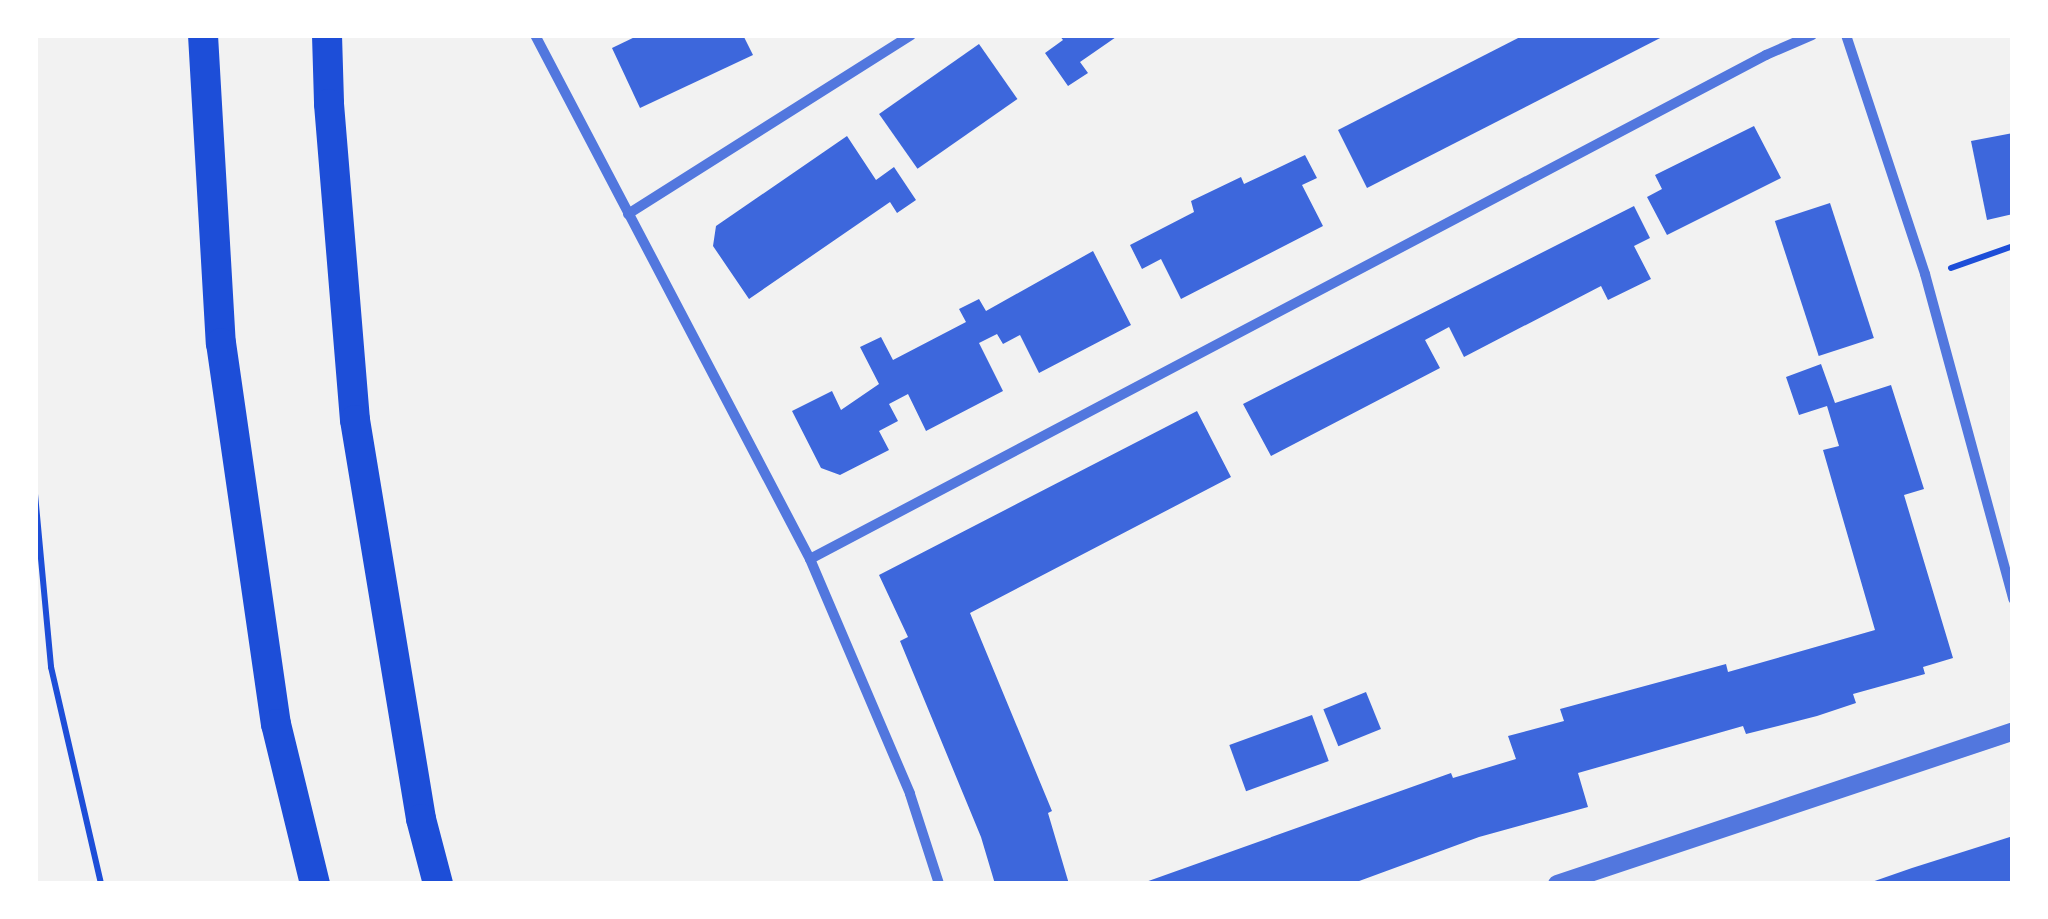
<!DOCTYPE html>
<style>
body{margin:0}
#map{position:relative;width:2048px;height:919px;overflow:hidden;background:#f2f2f2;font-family:Arial,sans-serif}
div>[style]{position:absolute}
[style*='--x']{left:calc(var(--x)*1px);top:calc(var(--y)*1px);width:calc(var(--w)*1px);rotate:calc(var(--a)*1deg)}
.building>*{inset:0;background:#3d67dc;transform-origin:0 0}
.path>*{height:6px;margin:-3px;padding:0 3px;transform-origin:3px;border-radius:3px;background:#1d4ed8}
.minor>*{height:10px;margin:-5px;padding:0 5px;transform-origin:5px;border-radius:5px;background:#5277de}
.tertiary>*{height:18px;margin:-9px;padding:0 9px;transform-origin:9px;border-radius:9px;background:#5277de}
.motorway>*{height:30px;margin:-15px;padding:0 15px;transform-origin:15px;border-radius:15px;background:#1d4ed8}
span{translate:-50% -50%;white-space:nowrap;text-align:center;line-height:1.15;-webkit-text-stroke:8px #fff;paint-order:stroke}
.frame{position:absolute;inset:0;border:38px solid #fff;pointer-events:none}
</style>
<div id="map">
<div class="building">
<i style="clip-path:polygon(639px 35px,743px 35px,753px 55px,640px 108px,612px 48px)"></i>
<i style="clip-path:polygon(1059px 35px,1119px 35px,1080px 62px,1088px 73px,1068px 86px,1045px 53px,1063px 40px)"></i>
<i style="clip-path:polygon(1524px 35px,1666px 35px,1367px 188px,1338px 130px)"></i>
<i style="left:979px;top:44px;width:67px;height:122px;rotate:55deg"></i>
<i style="clip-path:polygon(1754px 126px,1781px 178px,1667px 235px,1647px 197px,1662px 189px,1655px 175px)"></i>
<i style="clip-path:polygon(2013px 133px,2013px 214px,1987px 220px,1971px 141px)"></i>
<i style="clip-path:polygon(847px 136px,876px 180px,894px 167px,916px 200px,897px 213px,890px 202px,749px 299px,713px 246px,716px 226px)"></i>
<i style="clip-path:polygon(1305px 155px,1317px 178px,1302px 185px,1323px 226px,1181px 299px,1161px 259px,1142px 269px,1130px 245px,1194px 212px,1191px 201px,1241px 177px,1244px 184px)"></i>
<i style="left:1830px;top:203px;width:142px;height:58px;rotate:72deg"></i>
<i style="clip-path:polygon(1634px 206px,1650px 238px,1634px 246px,1651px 279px,1608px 300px,1601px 286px,1464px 357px,1449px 327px,1425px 340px,1440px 368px,1271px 456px,1243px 404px)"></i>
<i style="clip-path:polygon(1093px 251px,1131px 325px,1039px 373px,1020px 335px,1003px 344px,997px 334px,979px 343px,1003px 391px,926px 431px,908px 394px,889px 404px,898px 421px,879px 431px,889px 450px,840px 475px,821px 468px,792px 411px,832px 391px,841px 410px,879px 384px,860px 347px,881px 337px,893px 360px,966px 322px,959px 309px,979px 299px,986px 311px)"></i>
<i style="clip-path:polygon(1821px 364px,1835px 403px,1891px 385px,1924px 489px,1904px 495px,1953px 658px,1923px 667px,1925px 674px,1853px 694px,1856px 703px,1817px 716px,1746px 734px,1743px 726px,1578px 773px,1588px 807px,1479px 837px,1351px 884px,1140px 884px,1451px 773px,1453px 778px,1516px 759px,1508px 736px,1564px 721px,1560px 709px,1726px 664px,1728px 672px,1875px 630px,1823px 450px,1839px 446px,1827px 406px,1799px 415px,1786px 377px)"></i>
<i style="clip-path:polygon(1197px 411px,1231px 477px,970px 613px,1052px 811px,1048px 813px,1069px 884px,995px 884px,981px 837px,900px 641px,908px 637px,879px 575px)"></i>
<i style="left:1366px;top:692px;width:40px;height:46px;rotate:68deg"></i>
<i style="left:1312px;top:715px;width:49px;height:88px;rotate:70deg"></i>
<i style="clip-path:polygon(2013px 836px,2013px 884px,1866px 884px,1912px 868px)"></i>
</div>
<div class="path">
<i style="--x:1951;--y:268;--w:66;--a:-19.5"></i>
<i style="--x:35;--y:494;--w:174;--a:84.7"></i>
<i style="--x:51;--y:667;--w:223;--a:77"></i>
</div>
<div class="minor">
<i style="--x:535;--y:35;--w:592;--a:62.31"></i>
<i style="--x:810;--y:559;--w:255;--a:66.9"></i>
<i style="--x:910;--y:794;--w:95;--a:72.1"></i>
<i style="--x:1846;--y:35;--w:252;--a:71.7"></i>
<i style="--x:1925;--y:274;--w:337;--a:74.8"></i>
<i style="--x:628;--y:214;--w:335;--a:-32.3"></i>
<i style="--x:810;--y:559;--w:1081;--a:-27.8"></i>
<i style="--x:1766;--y:55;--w:50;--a:-23.5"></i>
</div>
<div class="tertiary">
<i style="--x:1557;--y:884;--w:481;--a:-18.5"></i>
</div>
<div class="motorway">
<i style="--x:203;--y:35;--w:309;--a:86.7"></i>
<i style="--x:221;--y:343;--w:385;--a:81.8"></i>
<i style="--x:276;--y:724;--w:165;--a:76.3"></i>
<i style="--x:327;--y:35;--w:69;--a:88.3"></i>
<i style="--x:329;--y:104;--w:317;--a:85.3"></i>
<i style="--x:355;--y:420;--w:404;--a:80.6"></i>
<i style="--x:421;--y:819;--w:67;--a:75.3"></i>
</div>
<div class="frame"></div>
</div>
